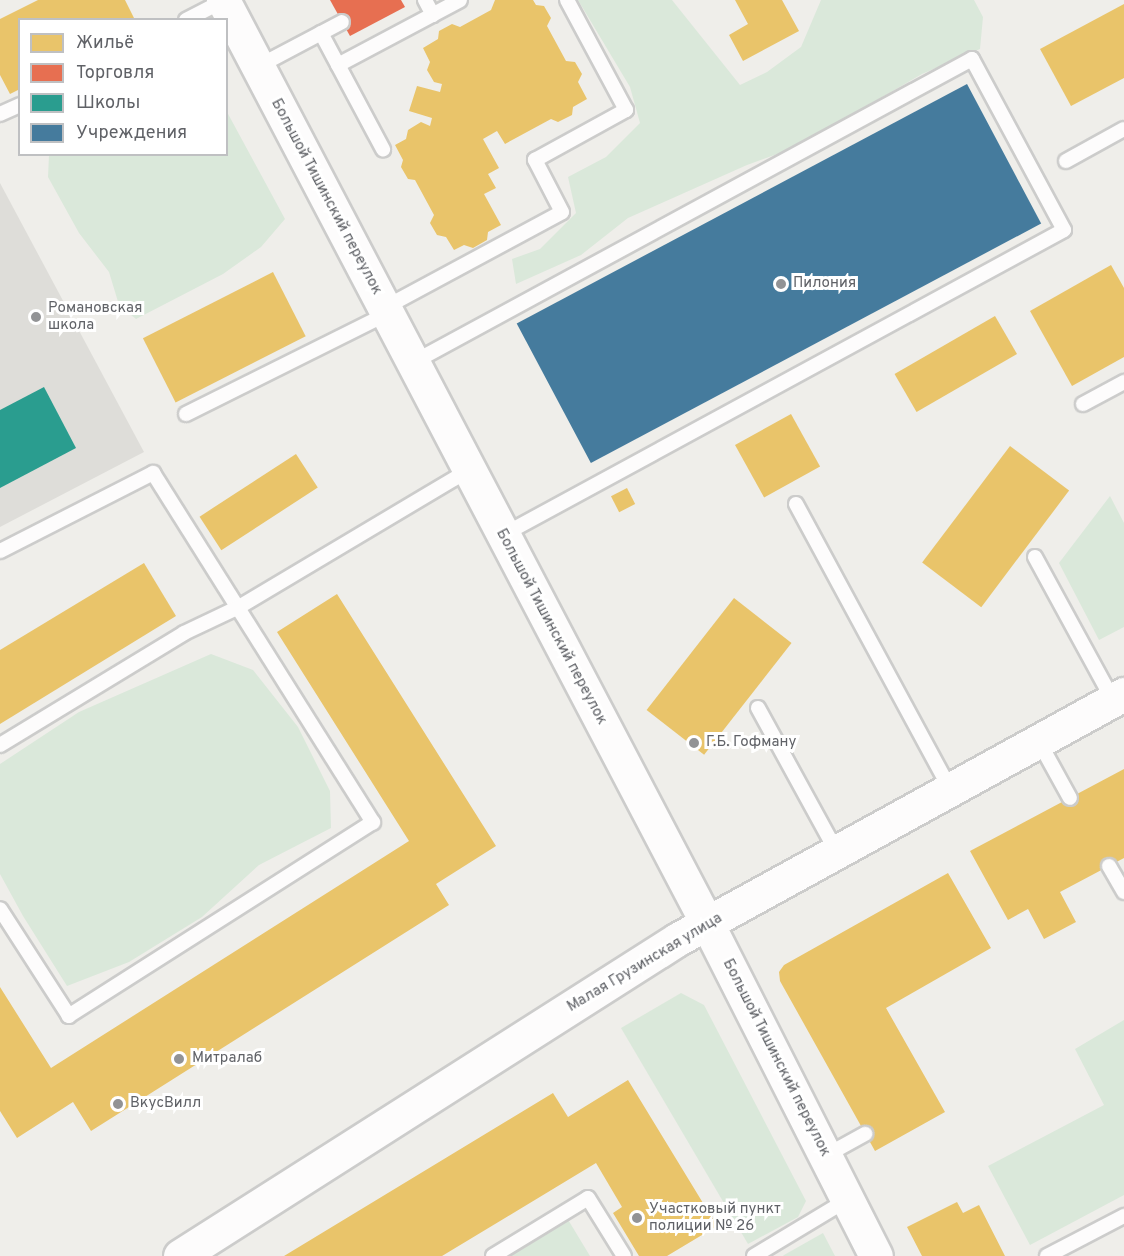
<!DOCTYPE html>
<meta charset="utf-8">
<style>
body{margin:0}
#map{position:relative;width:1124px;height:1256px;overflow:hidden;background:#efeeea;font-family:Overpass,sans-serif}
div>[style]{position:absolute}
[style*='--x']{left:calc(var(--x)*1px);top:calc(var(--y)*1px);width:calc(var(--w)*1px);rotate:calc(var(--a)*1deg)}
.education>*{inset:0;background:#deddd9}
.green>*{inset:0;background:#dae8da}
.homes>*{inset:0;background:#e9c46a;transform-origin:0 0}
.shops>*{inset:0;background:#e76f51}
.schools>*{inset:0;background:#2a9d8f}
.public>*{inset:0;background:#457b9d;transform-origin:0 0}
.roads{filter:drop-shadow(2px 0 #cccccb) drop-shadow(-2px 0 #cccccb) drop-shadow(0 2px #cccccb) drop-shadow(0 -2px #cccccb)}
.lane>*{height:14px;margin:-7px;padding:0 7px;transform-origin:7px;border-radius:7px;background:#fdfcfc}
.secondary>*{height:33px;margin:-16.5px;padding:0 16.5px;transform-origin:16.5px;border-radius:16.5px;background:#fdfcfc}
.dots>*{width:16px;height:16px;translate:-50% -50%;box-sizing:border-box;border:3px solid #fff;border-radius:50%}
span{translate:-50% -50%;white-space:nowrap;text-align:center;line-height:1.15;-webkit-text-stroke:6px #fff;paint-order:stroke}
.street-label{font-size:15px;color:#606267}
.poi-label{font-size:15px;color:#606267}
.left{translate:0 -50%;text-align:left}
.legend{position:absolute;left:18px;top:18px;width:210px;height:138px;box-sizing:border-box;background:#fff;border:2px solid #bfc0c2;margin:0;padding:8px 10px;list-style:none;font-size:18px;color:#606267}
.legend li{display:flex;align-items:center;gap:12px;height:30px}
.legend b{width:30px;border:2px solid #bfc0c2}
</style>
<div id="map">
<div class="education">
<i style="clip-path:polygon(0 183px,144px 452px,0 527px)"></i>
</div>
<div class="green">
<i style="clip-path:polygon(578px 0,672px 0,740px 85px,767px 72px,801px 47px,821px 0,974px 0,983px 17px,980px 49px,922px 74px,794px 148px,747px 165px,628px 218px,581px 255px,516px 284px,512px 259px,540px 249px,576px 213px,568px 177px,606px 157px,640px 123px,630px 87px)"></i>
<i style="clip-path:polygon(227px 112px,285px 219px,261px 247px,223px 274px,136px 319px,119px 305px,109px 272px,79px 233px,48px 177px,49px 155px,226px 154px)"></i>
<i style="clip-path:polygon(1110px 496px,1124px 523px,1124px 627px,1099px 640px,1059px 563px)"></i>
<i style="clip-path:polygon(211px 654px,253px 670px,298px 727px,330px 791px,331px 828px,259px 865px,202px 917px,129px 962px,67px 986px,23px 916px,0 874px,0 764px,79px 712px)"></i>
<i style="clip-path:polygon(681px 993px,704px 1005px,806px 1201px,798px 1217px,748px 1244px,621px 1028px)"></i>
<i style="clip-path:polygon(1124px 1020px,1124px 1195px,1030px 1245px,988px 1166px,1104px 1105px,1075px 1049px)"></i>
<i style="clip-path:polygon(567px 1218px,590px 1256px,507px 1256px)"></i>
<i style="clip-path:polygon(823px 1233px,835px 1256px,783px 1256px,784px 1255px)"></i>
</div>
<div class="homes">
<i style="clip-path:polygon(38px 0,125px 0,135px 20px,20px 20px,20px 89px,10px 94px,0 75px,0 19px)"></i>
<i style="clip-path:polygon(495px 0,533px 0,536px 5px,544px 6px,551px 18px,547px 26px,566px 61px,575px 62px,582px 74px,578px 82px,587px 99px,573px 107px,572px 115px,558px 122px,551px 119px,505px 144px,497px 131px,483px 139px,499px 168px,488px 174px,496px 188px,484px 194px,501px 225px,488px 232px,487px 240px,473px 248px,464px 245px,454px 250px,446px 237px,437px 235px,430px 223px,434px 215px,415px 180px,408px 179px,401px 167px,403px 160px,395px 145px,406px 139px,408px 130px,421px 122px,430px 126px,432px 118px,409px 111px,417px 86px,440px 92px,442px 84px,434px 82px,427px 70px,430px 62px,423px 48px,438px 39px,439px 31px,452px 24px,460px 27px,491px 10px)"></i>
<i style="clip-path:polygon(735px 0,782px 0,799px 31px,743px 61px,729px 35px,748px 24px)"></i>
<i style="clip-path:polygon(1124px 4px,1124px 78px,1071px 106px,1040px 49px)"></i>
<i style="clip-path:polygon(1111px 265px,1124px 288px,1124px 357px,1072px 386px,1030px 311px)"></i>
<i style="left:273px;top:272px;width:72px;height:146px;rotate:63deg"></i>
<i style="left:995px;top:316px;width:44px;height:116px;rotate:60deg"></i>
<i style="left:791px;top:414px;width:60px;height:64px;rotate:61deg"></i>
<i style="left:1010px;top:446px;width:74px;height:146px;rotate:37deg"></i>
<i style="left:296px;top:454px;width:40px;height:115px;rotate:57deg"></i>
<i style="left:627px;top:488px;width:18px;height:18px;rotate:63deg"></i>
<i style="clip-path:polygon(144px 563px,176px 616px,0 724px,0 650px)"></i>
<i style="clip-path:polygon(337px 594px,496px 846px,436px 884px,449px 905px,91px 1131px,73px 1102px,17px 1138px,0 1111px,0 987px,51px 1068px,409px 841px,277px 632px)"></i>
<i style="left:734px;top:598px;width:73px;height:142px;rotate:38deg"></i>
<i style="clip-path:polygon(1124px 769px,1124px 858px,1060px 892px,1076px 922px,1044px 939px,1028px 909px,1008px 920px,970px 851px)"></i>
<i style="clip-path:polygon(948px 873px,991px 948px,886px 1008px,945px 1112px,875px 1151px,780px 981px,779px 972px,784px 965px)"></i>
<i style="clip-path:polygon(628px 1080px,717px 1226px,667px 1256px,639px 1256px,613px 1213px,622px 1207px,596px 1163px,442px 1256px,284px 1256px,553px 1093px,568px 1117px)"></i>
<i style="clip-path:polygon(957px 1202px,963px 1213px,979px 1205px,1005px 1256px,922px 1256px,907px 1227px)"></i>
</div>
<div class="shops">
<i style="clip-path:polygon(330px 0,401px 0,405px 7px,350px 36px)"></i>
</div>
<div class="schools">
<i style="clip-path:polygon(44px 387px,76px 448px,0 488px,0 410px)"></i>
</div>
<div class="public">
<i style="left:967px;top:84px;width:158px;height:510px;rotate:62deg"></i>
</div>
<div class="roads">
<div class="lane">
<i style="--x:425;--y:0;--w:17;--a:62"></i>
<i style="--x:186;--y:20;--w:42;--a:-27.2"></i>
<i style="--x:321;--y:33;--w:132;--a:61.9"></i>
<i style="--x:338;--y:65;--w:138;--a:-28"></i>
<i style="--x:257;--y:67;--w:96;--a:-27.9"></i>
<i style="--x:0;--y:114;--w:22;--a:-24"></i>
<i style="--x:1066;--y:161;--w:66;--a:-28.9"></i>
<i style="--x:384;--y:308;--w:202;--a:-28.3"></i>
<i style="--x:562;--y:212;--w:59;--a:-117.4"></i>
<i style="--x:535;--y:160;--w:104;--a:-28.8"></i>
<i style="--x:626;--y:110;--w:125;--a:-118.2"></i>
<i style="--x:412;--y:363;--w:637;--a:-28.5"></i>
<i style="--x:972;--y:59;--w:194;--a:61.7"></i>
<i style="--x:1064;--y:230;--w:639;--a:151.47"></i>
<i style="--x:1083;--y:404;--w:47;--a:-28.2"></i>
<i style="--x:186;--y:414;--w:225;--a:-26.5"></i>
<i style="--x:796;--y:504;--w:324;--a:61.6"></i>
<i style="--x:0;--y:551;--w:172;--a:-27"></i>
<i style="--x:153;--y:473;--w:413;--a:57.8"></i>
<i style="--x:373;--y:822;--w:361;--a:147.5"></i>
<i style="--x:69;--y:1016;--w:127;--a:-122.8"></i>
<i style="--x:1035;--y:557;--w:163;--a:61.4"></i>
<i style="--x:758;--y:708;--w:164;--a:61.3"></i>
<i style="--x:1038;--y:740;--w:66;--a:61.1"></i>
<i style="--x:0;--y:745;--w:215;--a:-31.3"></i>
<i style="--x:184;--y:633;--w:61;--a:-25.3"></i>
<i style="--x:239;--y:607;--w:268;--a:-30.8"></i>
<i style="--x:1109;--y:866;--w:30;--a:60"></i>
<i style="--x:825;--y:1156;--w:46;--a:-28.8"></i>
<i style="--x:493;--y:1256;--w:111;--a:-31.4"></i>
<i style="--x:588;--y:1198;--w:68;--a:58.2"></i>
<i style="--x:754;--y:1256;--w:109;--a:-31.1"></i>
<i style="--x:1047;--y:1256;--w:87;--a:-27.5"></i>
</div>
<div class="secondary">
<i style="--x:223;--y:0;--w:1042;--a:62.33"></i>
<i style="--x:707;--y:923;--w:373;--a:63.1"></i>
<i style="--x:180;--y:1256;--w:590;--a:-32.48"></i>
<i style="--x:678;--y:939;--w:509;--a:-28.78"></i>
</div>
</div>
<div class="dots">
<i style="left:781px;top:284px;background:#929395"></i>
<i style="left:36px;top:317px;background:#929395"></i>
<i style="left:694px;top:743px;background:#929395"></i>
<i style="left:179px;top:1059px;background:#929395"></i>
<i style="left:118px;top:1104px;background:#929395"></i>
<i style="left:637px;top:1218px;background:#929395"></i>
</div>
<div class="street-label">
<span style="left:326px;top:197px;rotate:62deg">Большой Тишинский переулок</span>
<span style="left:551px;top:627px;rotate:62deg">Большой Тишинский переулок</span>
<span style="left:645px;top:963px;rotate:-31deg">Малая Грузинская улица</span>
<span style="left:776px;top:1058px;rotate:63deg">Большой Тишинский переулок</span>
</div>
<div class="poi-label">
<span class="left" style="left:793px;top:284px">Пилония</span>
<span class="left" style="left:48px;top:317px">Романовская<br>школа</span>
<span class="left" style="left:706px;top:743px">Г.Б. Гофману</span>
<span class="left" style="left:192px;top:1059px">Митралаб</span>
<span class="left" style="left:130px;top:1104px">ВкусВилл</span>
<span class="left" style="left:649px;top:1218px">Участковый пункт<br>полиции № 26</span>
</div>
<ul class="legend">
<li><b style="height:16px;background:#e9c46a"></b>Жильё</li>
<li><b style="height:16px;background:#e76f51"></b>Торговля</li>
<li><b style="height:16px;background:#2a9d8f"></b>Школы</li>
<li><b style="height:16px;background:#457b9d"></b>Учреждения</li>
</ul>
</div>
